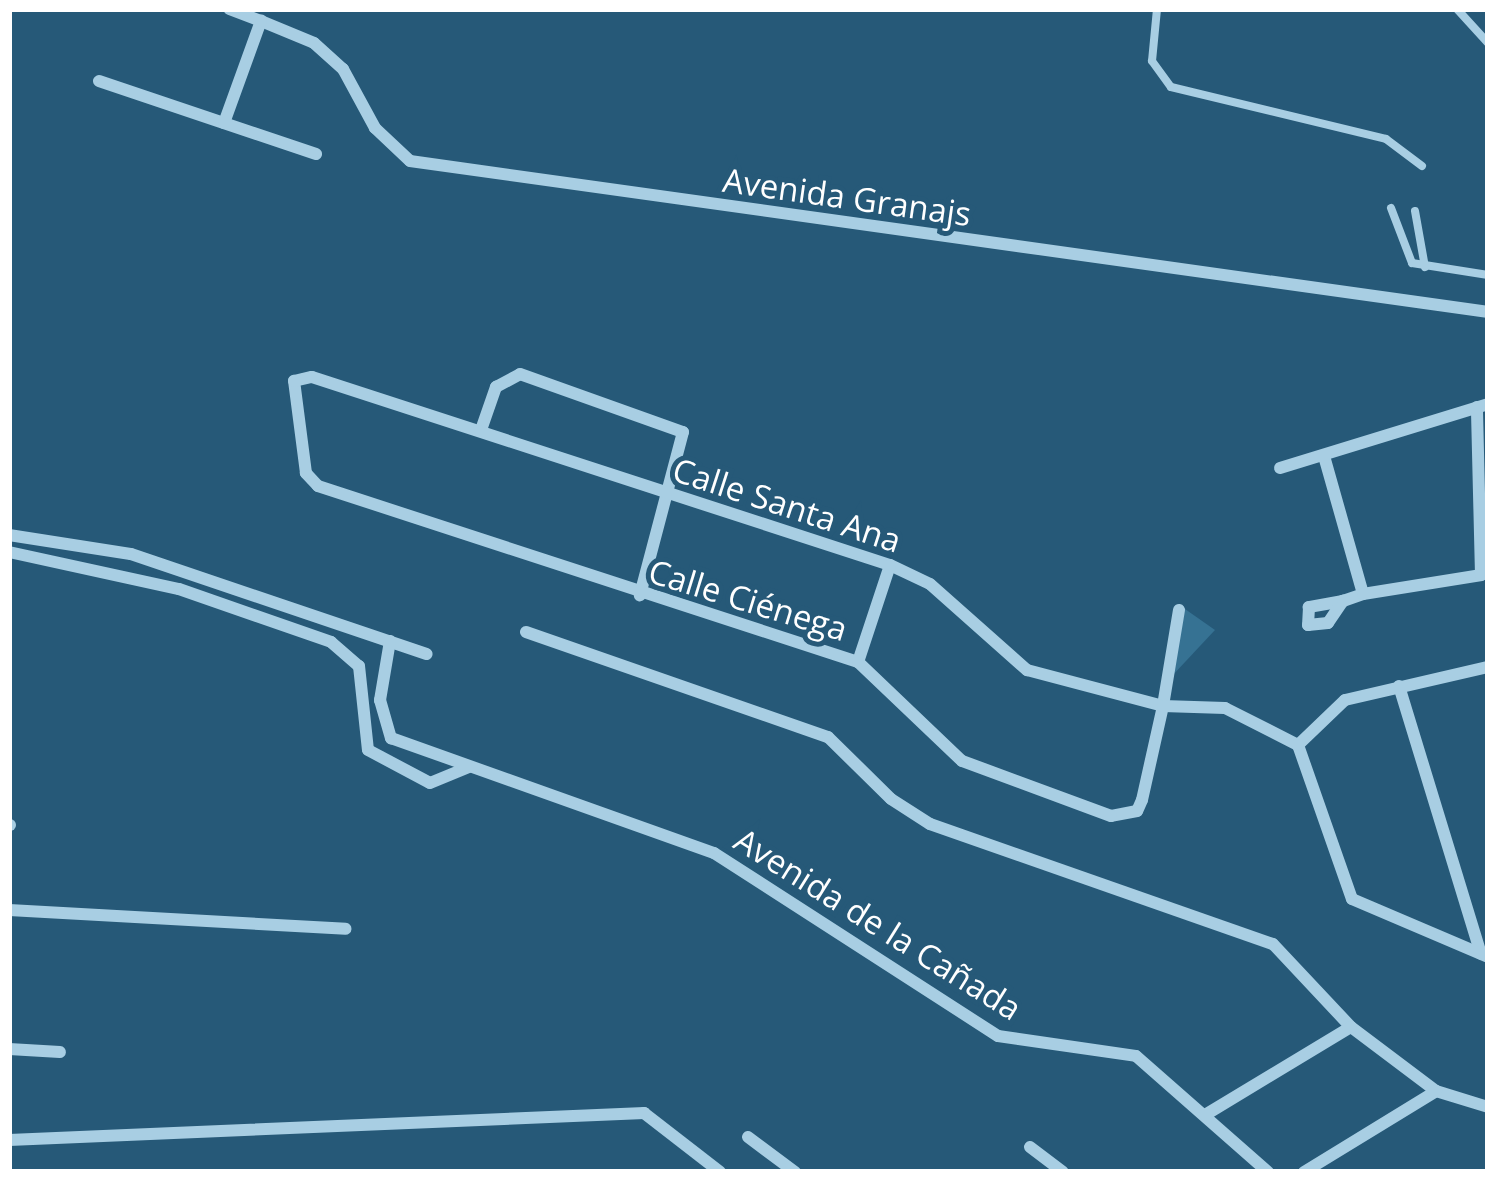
<!DOCTYPE html>
<meta charset="utf-8">
<style>
body{margin:0}
#map{position:relative;width:1497px;height:1181px;overflow:hidden;background:#265978;font-family:"Open Sans",sans-serif}
div>[style]{position:absolute}
[style*='--x']{left:calc(var(--x)*1px);top:calc(var(--y)*1px);width:calc(var(--w)*1px);rotate:calc(var(--a)*1deg)}
.green>*{inset:0;background:#367293}
.service>*{height:8px;margin:-4px;padding:0 4px;transform-origin:4px;border-radius:4px;background:#a8cee3}
.minor>*{height:12px;margin:-6px;padding:0 6px;transform-origin:6px;border-radius:6px;background:#a8cee3}
span{translate:-50% -50%;white-space:nowrap;text-align:center;line-height:1.15;-webkit-text-stroke:10px #265978;paint-order:stroke}
.street-label{font-size:33px;color:#fff}
.frame{position:absolute;inset:0;border:12px solid #fff;pointer-events:none}
</style>
<div id="map">
<div class="green">
<i style="clip-path:polygon(1185px 609px,1215px 630px,1171px 677px)"></i>
</div>
<div class="service">
<i style="--x:1157;--y:9;--w:52;--a:95.5"></i>
<i style="--x:1152;--y:61;--w:32;--a:54"></i>
<i style="--x:1171;--y:87;--w:221;--a:13.6"></i>
<i style="--x:1386;--y:139;--w:45;--a:36.9"></i>
<i style="--x:1457;--y:9;--w:46;--a:47.6"></i>
<i style="--x:1391;--y:208;--w:59;--a:69.1"></i>
<i style="--x:1412;--y:263;--w:77;--a:9"></i>
<i style="--x:1415;--y:211;--w:57;--a:79.9"></i>
</div>
<div class="minor">
<i style="--x:261;--y:21;--w:57;--a:22.5"></i>
<i style="--x:314;--y:43;--w:39;--a:42"></i>
<i style="--x:343;--y:69;--w:67;--a:61.5"></i>
<i style="--x:375;--y:128;--w:48;--a:43.3"></i>
<i style="--x:410;--y:161;--w:1089;--a:7.97"></i>
<i style="--x:99;--y:81;--w:229;--a:18.6"></i>
<i style="--x:224;--y:123;--w:109;--a:-70.1"></i>
<i style="--x:261;--y:21;--w:34;--a:-159"></i>
<i style="--x:481;--y:430;--w:46;--a:-70.8"></i>
<i style="--x:496;--y:387;--w:27;--a:-28"></i>
<i style="--x:520;--y:374;--w:173;--a:19.6"></i>
<i style="--x:683;--y:432;--w:169;--a:104.8"></i>
<i style="--x:1324;--y:456;--w:143;--a:74.2"></i>
<i style="--x:1280;--y:468;--w:218;--a:-17.1"></i>
<i style="--x:9;--y:535;--w:123;--a:8.9"></i>
<i style="--x:131;--y:554;--w:312;--a:18.7"></i>
<i style="--x:9;--y:552;--w:174;--a:12.3"></i>
<i style="--x:179;--y:589;--w:161;--a:19.2"></i>
<i style="--x:331;--y:642;--w:37;--a:41"></i>
<i style="--x:359;--y:666;--w:84;--a:83.9"></i>
<i style="--x:368;--y:750;--w:70;--a:28"></i>
<i style="--x:430;--y:783;--w:42;--a:-22.3"></i>
<i style="--x:1343;--y:601;--w:35;--a:170"></i>
<i style="--x:1309;--y:607;--w:18;--a:93"></i>
<i style="--x:1308;--y:625;--w:20;--a:-6"></i>
<i style="--x:1328;--y:623;--w:27;--a:-56"></i>
<i style="--x:1343;--y:601;--w:21;--a:-19"></i>
<i style="--x:1363;--y:594;--w:120;--a:-9.1"></i>
<i style="--x:1481;--y:575;--w:168;--a:-91.4"></i>
<i style="--x:1179;--y:610;--w:97;--a:99.5"></i>
<i style="--x:1163;--y:706;--w:96;--a:102.6"></i>
<i style="--x:1142;--y:800;--w:12;--a:114"></i>
<i style="--x:1137;--y:811;--w:26;--a:169"></i>
<i style="--x:1111;--y:816;--w:159;--a:-159.7"></i>
<i style="--x:962;--y:761;--w:144;--a:-136.4"></i>
<i style="--x:858;--y:662;--w:568;--a:-161.95"></i>
<i style="--x:318;--y:486;--w:18;--a:-133"></i>
<i style="--x:306;--y:473;--w:93;--a:-97.4"></i>
<i style="--x:294;--y:381;--w:18;--a:-13"></i>
<i style="--x:312;--y:377;--w:608;--a:18.02"></i>
<i style="--x:890;--y:565;--w:44;--a:25.4"></i>
<i style="--x:930;--y:584;--w:130;--a:41.6"></i>
<i style="--x:1027;--y:670;--w:141;--a:14.8"></i>
<i style="--x:1163;--y:706;--w:62;--a:1.8"></i>
<i style="--x:1225;--y:708;--w:82;--a:26.9"></i>
<i style="--x:526;--y:632;--w:320;--a:19.2"></i>
<i style="--x:828;--y:737;--w:88;--a:44.5"></i>
<i style="--x:891;--y:799;--w:46;--a:32.7"></i>
<i style="--x:930;--y:824;--w:363;--a:19.3"></i>
<i style="--x:1273;--y:944;--w:114;--a:46.8"></i>
<i style="--x:1351;--y:1027;--w:106;--a:37"></i>
<i style="--x:1436;--y:1091;--w:54;--a:17.1"></i>
<i style="--x:390;--y:641;--w:60;--a:99.6"></i>
<i style="--x:380;--y:700;--w:40;--a:74"></i>
<i style="--x:391;--y:738;--w:343;--a:19.6"></i>
<i style="--x:714;--y:853;--w:338;--a:32.8"></i>
<i style="--x:998;--y:1036;--w:139;--a:8.2"></i>
<i style="--x:1136;--y:1056;--w:176;--a:41.3"></i>
<i style="--x:858;--y:662;--w:102;--a:-71.7"></i>
<i style="--x:1399;--y:686;--w:280;--a:73"></i>
<i style="--x:1298;--y:745;--w:163;--a:70.7"></i>
<i style="--x:1352;--y:899;--w:148;--a:23.1"></i>
<i style="--x:1298;--y:745;--w:65;--a:-43.8"></i>
<i style="--x:1345;--y:700;--w:147;--a:-13"></i>
<i style="--x:9;--y:825;--w:1;--a:0"></i>
<i style="--x:9;--y:910;--w:337;--a:3.2"></i>
<i style="--x:9;--y:1049;--w:51;--a:3.4"></i>
<i style="--x:1205;--y:1115;--w:170;--a:-31.1"></i>
<i style="--x:748;--y:1137;--w:59;--a:36.7"></i>
<i style="--x:9;--y:1140;--w:636;--a:-2.43"></i>
<i style="--x:644;--y:1113;--w:96;--a:37.8"></i>
<i style="--x:1030;--y:1147;--w:41;--a:37.1"></i>
<i style="--x:1304;--y:1172;--w:155;--a:-31.5"></i>
</div>
<div class="street-label">
<span style="left:847px;top:197px;rotate:8deg">Avenida Granajs</span>
<span style="left:787px;top:505px;rotate:18deg">Calle Santa Ana</span>
<span style="left:748px;top:600px;rotate:17deg">Calle Ciénega</span>
<span style="left:878px;top:924px;rotate:32deg">Avenida de la Cañada</span>
</div>
<div class="frame"></div>
</div>
